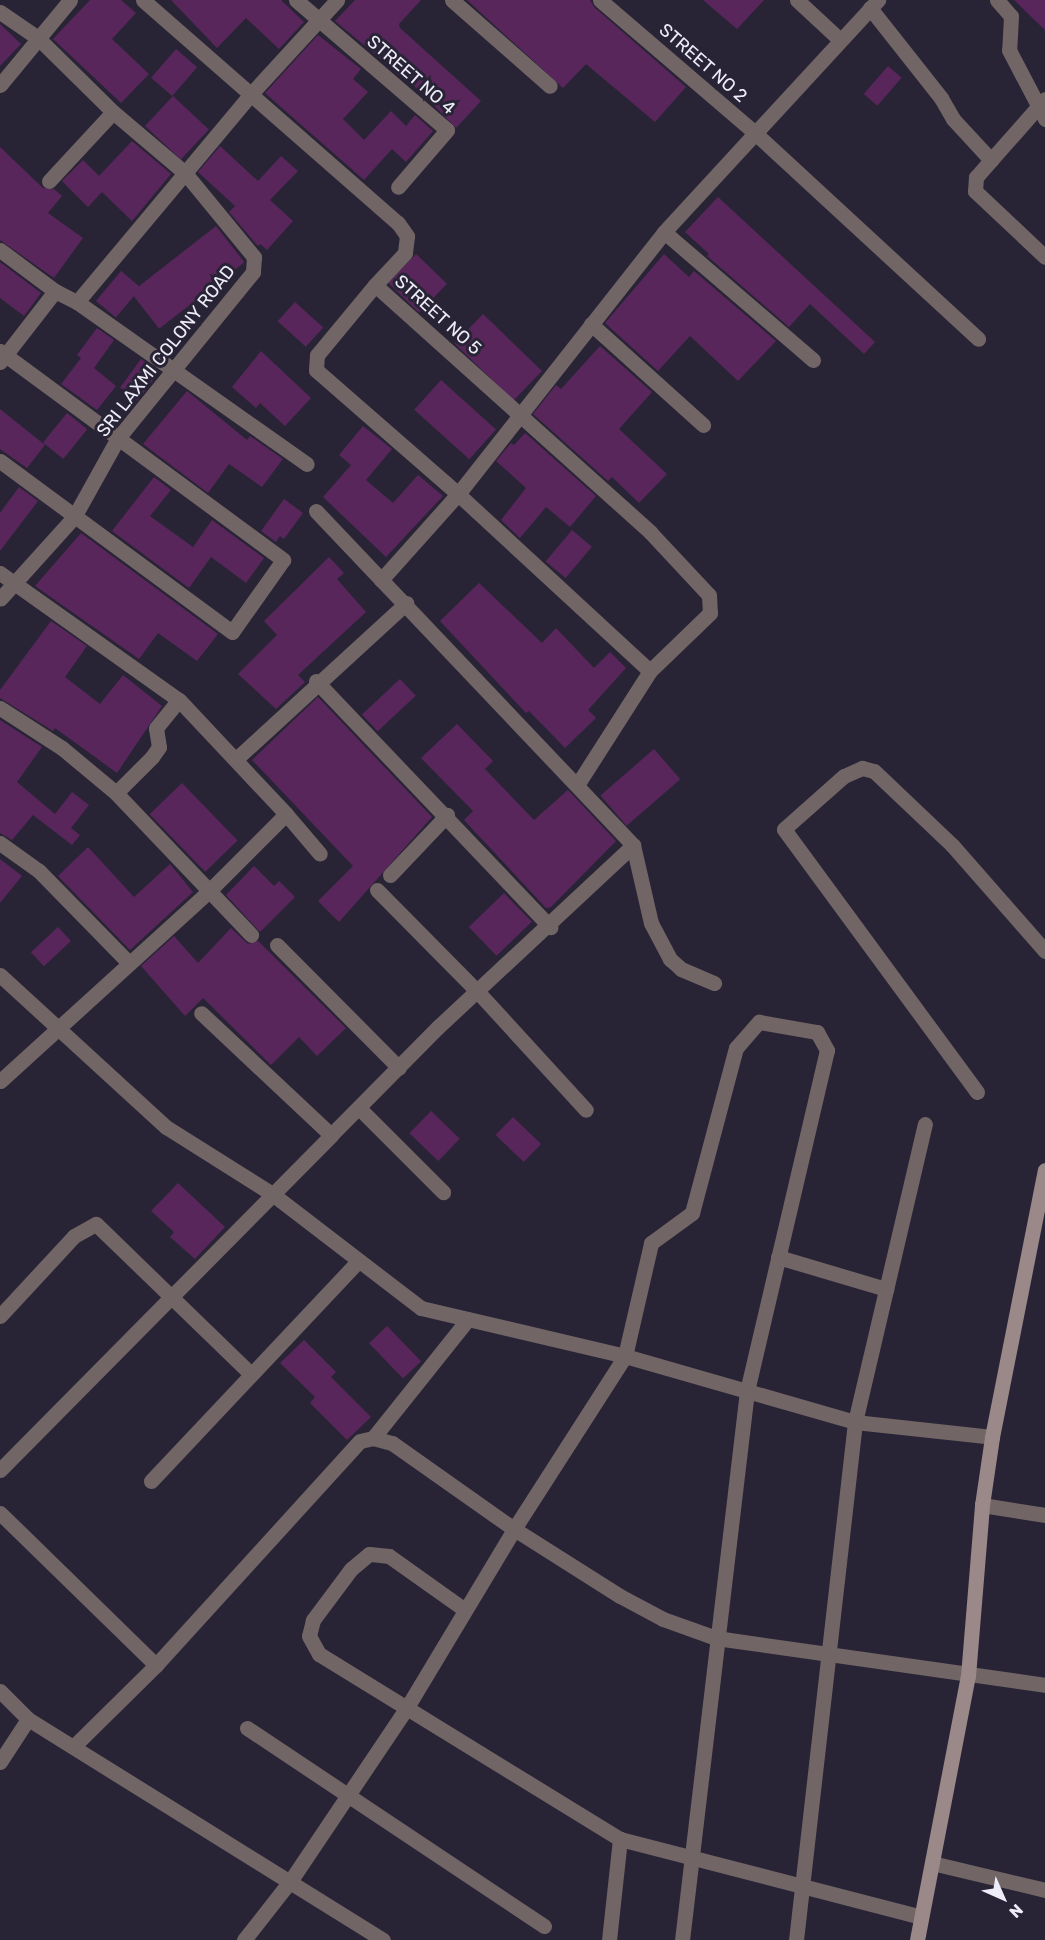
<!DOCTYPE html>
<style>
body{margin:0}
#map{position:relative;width:1045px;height:1940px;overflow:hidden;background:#282436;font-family:Rubik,sans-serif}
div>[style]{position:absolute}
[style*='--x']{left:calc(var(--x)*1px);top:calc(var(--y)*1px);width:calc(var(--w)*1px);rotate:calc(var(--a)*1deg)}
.building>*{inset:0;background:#58265b;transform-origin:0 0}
.street>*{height:15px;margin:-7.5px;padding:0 7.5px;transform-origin:7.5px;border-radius:7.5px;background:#716565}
.secondary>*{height:15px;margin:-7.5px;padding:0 7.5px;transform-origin:7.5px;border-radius:7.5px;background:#9b8889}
span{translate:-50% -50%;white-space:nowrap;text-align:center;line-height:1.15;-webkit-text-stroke:6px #282436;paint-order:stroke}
.street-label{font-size:18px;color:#eeecf9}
.north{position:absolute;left:973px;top:1868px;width:60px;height:60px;-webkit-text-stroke:4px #282436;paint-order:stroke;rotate:135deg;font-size:16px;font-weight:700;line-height:24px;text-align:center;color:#eeecf9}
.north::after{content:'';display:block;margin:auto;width:21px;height:27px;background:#eeecf9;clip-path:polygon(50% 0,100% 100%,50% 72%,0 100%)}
</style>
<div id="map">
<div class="building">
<i style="clip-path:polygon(90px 0,121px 0,136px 13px,112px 39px,149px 74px,121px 103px,53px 39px)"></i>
<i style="clip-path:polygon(171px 0,281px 0,304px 22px,279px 49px,246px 18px,217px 48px)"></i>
<i style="clip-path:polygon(355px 0,421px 0,399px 24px,400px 28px,481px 101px,456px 128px,420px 91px,335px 21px)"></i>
<i style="clip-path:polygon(467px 0,590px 0,594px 7px,686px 87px,655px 122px,586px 64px,563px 88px)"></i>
<i style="clip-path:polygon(703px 0,764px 0,737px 29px)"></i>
<i style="clip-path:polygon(1014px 0,1045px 0,1045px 30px)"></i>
<i style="clip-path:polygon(0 24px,21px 44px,0 66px)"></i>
<i style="clip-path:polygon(318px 35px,361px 69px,353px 79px,368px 92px,343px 119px,364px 140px,391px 111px,406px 126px,415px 115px,433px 131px,406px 162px,392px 149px,364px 180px,265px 93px)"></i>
<i style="left:176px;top:49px;width:28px;height:38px;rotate:41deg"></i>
<i style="left:888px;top:66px;width:18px;height:37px;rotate:41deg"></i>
<i style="left:173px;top:96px;width:49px;height:41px;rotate:43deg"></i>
<i style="clip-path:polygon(132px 141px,171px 174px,132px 221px,102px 192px,88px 207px,62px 181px,83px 160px,99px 176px)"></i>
<i style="clip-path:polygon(220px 146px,258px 181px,281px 156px,298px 171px,270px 200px,293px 221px,267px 250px,260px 244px,258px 246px,229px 212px,235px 206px,198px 172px)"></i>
<i style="clip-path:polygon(0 147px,43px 188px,54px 189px,62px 196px,48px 213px,83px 238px,54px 278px,0 240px)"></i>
<i style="clip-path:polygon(718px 197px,875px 342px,864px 354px,810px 304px,789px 327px,707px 256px,709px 254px,685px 232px)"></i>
<i style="left:216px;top:226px;width:46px;height:108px;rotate:52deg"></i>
<i style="left:416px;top:254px;width:43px;height:40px;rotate:44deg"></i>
<i style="clip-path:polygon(664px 254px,689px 277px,694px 271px,776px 341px,738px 381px,690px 336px,658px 371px,605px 323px)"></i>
<i style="clip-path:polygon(0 262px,41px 293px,24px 316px,0 298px)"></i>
<i style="left:121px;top:271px;width:26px;height:39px;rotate:40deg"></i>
<i style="left:295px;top:302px;width:38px;height:26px;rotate:42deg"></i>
<i style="left:483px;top:314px;width:82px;height:41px;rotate:44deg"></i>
<i style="clip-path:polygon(97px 328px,114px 340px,94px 368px,116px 386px,97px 410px,61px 384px,81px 358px,77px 355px)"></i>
<i style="clip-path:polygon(600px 346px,652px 392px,619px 429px,667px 474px,639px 503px,612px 477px,608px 481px,533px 414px,556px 385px,561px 389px)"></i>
<i style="clip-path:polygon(261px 351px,311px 398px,285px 426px,260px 403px,256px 408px,232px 387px)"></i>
<i style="left:141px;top:359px;width:22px;height:36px;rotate:36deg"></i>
<i style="left:441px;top:380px;width:74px;height:40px;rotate:42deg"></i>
<i style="clip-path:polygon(187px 391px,247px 440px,250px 436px,283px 459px,262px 487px,229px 464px,208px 493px,143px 444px)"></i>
<i style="clip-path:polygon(0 409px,45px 445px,27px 468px,0 449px)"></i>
<i style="left:67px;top:413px;width:26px;height:38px;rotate:39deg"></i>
<i style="clip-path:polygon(363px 426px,392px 449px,366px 480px,393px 503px,418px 475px,443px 496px,386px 557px,323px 497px,351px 465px,339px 455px)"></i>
<i style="clip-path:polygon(525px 433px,596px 496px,570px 527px,546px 507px,520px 538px,501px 520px,526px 488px,496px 461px,511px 443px,514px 445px)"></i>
<i style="clip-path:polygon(154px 477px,171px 490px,150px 516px,193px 547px,212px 520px,264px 558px,246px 583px,211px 557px,189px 588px,112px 531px)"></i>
<i style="clip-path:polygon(19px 487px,38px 501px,0 551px,0 513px)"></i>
<i style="clip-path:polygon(284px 499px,303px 513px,284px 539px,280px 536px,276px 542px,261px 531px)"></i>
<i style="left:572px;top:530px;width:26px;height:41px;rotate:40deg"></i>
<i style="clip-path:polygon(81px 533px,218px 634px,197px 661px,158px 633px,139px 659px,35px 586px)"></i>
<i style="clip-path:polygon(329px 557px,344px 573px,337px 579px,366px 612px,298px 675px,305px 682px,276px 709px,238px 674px,277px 635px,264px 621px)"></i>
<i style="clip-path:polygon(479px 583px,542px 643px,556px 628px,594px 668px,610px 652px,626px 668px,588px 710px,596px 718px,565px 748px,529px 711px,526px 713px,440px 621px)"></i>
<i style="clip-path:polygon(51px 621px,87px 646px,65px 677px,100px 704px,123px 675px,162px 706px,117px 773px,55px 728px,53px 731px,0 698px,0 690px)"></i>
<i style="left:400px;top:679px;width:23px;height:52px;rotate:47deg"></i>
<i style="clip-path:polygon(318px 697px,432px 817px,339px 922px,318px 901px,353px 866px,252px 760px)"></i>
<i style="clip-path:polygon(0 720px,42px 747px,17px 782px,55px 814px,72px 792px,89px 805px,71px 828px,80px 835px,72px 845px,33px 815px,12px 840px,0 833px)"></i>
<i style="clip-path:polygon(457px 724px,493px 761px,485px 769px,534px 820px,568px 790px,616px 841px,551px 907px,546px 908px,464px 820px,473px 811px,421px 758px)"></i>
<i style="left:654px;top:749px;width:40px;height:71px;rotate:49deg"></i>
<i style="left:182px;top:783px;width:80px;height:45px;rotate:46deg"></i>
<i style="clip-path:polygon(88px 847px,134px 897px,170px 864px,193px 892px,130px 950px,58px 876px)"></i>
<i style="clip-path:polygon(0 859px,22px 876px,0 903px)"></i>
<i style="clip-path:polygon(254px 866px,274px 886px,279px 881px,295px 897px,260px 932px,226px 895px)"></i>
<i style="left:504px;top:893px;width:40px;height:49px;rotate:46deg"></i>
<i style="left:58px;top:927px;width:19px;height:37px;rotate:47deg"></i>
<i style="clip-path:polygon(231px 928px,248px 944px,258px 941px,346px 1028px,317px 1056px,299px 1037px,271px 1065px,203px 998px,185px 1016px,141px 966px,174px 936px,198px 963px)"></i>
<i style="left:431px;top:1111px;width:40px;height:31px;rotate:44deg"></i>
<i style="left:513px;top:1117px;width:39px;height:25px;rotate:44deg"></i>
<i style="clip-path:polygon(178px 1183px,225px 1227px,195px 1259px,170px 1237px,174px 1232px,151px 1211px)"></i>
<i style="left:387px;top:1326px;width:49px;height:25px;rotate:46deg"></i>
<i style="clip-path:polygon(304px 1340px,336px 1372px,331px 1377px,371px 1417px,347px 1440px,310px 1403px,315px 1397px,280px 1363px)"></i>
</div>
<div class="street">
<i style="--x:143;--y:0;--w:339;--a:41.2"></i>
<i style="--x:398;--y:223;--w:16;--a:55"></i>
<i style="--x:407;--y:236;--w:17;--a:97"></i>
<i style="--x:405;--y:253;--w:44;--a:133.2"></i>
<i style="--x:375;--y:285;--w:370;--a:41.9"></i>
<i style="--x:650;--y:532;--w:86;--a:46.9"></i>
<i style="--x:709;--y:595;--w:18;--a:87"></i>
<i style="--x:710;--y:613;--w:83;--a:136"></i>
<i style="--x:650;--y:671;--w:135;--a:122.6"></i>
<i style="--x:296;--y:0;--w:199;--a:40.7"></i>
<i style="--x:447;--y:130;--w:75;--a:130.7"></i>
<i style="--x:452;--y:0;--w:130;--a:41.3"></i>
<i style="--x:600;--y:0;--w:203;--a:40.6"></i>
<i style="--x:754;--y:132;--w:305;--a:42.7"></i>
<i style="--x:797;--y:0;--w:57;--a:42.9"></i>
<i style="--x:997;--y:0;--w:21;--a:49"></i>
<i style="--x:1011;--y:16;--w:34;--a:93"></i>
<i style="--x:1009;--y:50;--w:78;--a:62.4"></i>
<i style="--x:870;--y:8;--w:115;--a:51.7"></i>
<i style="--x:941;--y:98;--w:24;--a:60"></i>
<i style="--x:953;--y:119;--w:56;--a:47.2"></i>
<i style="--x:991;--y:160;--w:81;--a:-48.5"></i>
<i style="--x:0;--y:12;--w:46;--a:34.4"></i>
<i style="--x:38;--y:38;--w:105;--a:44.6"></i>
<i style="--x:113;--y:112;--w:94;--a:40.3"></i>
<i style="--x:185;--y:173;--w:109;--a:50.6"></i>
<i style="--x:254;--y:257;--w:15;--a:94"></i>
<i style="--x:253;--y:272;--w:214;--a:129.1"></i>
<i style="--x:118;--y:438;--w:90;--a:119.1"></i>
<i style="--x:74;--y:517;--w:110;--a:132.1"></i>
<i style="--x:0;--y:85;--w:110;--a:-50.5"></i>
<i style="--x:991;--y:160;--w:23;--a:131"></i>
<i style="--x:976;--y:177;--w:14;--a:94"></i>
<i style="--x:975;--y:191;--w:96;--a:43.3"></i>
<i style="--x:49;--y:181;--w:94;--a:-47.2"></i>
<i style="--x:0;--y:250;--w:69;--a:36.7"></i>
<i style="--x:55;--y:291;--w:25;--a:27"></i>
<i style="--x:77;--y:302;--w:270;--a:-50.1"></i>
<i style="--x:250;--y:95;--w:129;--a:-47.5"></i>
<i style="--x:375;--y:285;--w:91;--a:129.6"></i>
<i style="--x:317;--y:355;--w:15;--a:94"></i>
<i style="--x:316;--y:370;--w:189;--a:41.1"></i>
<i style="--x:458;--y:494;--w:261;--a:42.7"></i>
<i style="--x:77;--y:302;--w:281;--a:35.2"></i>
<i style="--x:591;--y:324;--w:151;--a:42"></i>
<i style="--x:0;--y:351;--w:352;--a:36.4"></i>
<i style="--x:283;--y:560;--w:88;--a:125.3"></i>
<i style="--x:232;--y:632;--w:288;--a:-143.6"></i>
<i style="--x:813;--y:360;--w:196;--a:-139.3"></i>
<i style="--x:664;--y:232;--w:316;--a:-47.3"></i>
<i style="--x:0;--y:362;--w:90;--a:-52.2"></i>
<i style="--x:316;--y:511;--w:460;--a:46.5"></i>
<i style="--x:0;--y:573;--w:219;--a:35.4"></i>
<i style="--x:179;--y:700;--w:156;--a:46.8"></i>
<i style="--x:286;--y:814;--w:110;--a:135"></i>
<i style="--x:208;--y:892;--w:281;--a:137.7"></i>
<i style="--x:381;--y:580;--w:115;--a:-48.2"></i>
<i style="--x:458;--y:494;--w:333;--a:-51.8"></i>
<i style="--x:316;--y:681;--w:340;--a:46.4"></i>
<i style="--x:0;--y:708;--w:74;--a:32.8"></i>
<i style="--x:62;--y:748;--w:70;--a:39.8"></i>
<i style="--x:116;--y:793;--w:196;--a:46.4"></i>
<i style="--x:236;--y:759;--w:231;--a:-42.5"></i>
<i style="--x:116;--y:793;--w:51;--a:-45"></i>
<i style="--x:152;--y:757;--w:12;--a:-55"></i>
<i style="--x:159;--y:747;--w:19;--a:-99"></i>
<i style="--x:156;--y:728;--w:36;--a:-51"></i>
<i style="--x:286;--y:814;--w:52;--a:49.6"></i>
<i style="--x:0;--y:843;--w:48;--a:35.7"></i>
<i style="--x:39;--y:871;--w:129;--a:45.6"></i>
<i style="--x:390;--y:875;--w:83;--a:-46.5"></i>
<i style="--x:377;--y:890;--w:142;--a:45.3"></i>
<i style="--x:477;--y:991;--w:161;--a:47.5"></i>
<i style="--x:277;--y:945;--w:173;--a:45.2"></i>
<i style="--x:0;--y:975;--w:225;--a:42.5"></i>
<i style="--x:166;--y:1127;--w:124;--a:32.2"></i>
<i style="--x:271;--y:1193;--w:189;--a:37.5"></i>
<i style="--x:421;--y:1308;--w:210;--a:13.2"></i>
<i style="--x:625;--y:1356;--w:239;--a:16"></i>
<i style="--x:855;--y:1422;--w:138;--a:6.2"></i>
<i style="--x:977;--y:1092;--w:326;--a:-126.3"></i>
<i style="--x:784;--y:829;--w:80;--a:-41.5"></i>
<i style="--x:844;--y:776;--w:20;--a:-24"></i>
<i style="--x:862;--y:768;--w:12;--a:14"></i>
<i style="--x:874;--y:771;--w:108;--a:43.5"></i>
<i style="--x:952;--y:845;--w:141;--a:48.7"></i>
<i style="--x:359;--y:1108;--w:119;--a:45"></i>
<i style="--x:331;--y:1135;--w:152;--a:-45.3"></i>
<i style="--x:438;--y:1027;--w:267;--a:-43"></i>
<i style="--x:633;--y:845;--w:80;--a:77"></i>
<i style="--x:651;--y:923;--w:41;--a:62.2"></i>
<i style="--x:670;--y:959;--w:15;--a:42"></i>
<i style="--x:681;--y:969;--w:36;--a:23"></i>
<i style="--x:778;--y:1257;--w:113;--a:16.5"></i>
<i style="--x:0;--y:1316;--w:109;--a:-47.2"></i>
<i style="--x:74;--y:1236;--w:25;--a:-29"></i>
<i style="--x:96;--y:1224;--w:214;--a:44.1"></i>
<i style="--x:373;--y:1438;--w:152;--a:-51.4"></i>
<i style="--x:0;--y:1470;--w:471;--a:-45.3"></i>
<i style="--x:331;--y:1135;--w:178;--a:-136.8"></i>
<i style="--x:151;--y:1481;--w:302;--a:-46.7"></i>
<i style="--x:982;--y:1505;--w:64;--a:9"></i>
<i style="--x:0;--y:1513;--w:218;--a:44.3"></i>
<i style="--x:465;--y:1610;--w:93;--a:-144.6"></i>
<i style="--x:389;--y:1556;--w:20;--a:-174"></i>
<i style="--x:369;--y:1554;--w:23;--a:140"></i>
<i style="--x:351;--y:1569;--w:64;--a:126.7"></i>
<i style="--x:313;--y:1620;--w:16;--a:104"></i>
<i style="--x:309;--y:1636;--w:21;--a:61"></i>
<i style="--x:319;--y:1654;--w:353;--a:31.6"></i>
<i style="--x:620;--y:1839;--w:311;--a:14.5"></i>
<i style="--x:0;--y:1691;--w:40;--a:45"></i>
<i style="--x:28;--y:1719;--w:418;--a:31.9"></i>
<i style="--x:247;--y:1728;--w:357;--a:33.7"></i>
<i style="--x:74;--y:1746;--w:115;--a:-44.6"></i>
<i style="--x:156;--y:1665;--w:303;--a:-47.7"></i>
<i style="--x:360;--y:1441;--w:13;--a:-13"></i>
<i style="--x:373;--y:1438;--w:20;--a:15"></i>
<i style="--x:392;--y:1443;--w:149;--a:35.2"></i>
<i style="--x:514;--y:1529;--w:125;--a:32.3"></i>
<i style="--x:620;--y:1596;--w:49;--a:28.1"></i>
<i style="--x:663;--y:1619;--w:56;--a:19.7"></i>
<i style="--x:716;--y:1638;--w:332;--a:8.1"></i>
<i style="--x:0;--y:1762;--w:51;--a:-56.9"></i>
<i style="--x:932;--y:1863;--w:116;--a:13.4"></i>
<i style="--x:244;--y:1940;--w:76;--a:-51.9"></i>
<i style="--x:291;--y:1880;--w:206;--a:-56.1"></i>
<i style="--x:406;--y:1709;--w:210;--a:-59"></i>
<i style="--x:514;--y:1529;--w:206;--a:-57.3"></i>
<i style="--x:625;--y:1356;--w:116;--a:-77"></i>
<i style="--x:651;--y:1243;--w:51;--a:-36.2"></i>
<i style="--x:692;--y:1213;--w:171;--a:-75.1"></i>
<i style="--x:736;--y:1048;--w:35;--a:-49"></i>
<i style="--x:759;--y:1022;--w:59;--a:9.8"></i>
<i style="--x:817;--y:1032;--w:21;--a:61"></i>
<i style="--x:827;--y:1050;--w:350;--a:103.2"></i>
<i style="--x:747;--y:1391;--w:553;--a:96.75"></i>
<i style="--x:609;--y:1940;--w:102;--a:-83.8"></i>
<i style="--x:796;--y:1940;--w:521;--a:-83.5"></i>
<i style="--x:855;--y:1422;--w:306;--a:-76.8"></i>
</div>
<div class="secondary">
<i style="--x:917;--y:1940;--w:269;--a:-79.1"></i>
<i style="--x:968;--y:1676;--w:172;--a:-85.3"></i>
<i style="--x:982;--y:1505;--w:69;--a:-81.6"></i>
<i style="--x:992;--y:1437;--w:272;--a:-78.8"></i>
</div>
<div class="street-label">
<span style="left:703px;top:63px;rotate:41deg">STREET NO 2</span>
<span style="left:411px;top:75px;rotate:41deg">STREET NO 4</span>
<span style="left:438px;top:315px;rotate:42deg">STREET NO 5</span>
<span style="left:166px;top:351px;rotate:-52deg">SRI LAXMI COLONY ROAD</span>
</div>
<div class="north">N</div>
</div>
